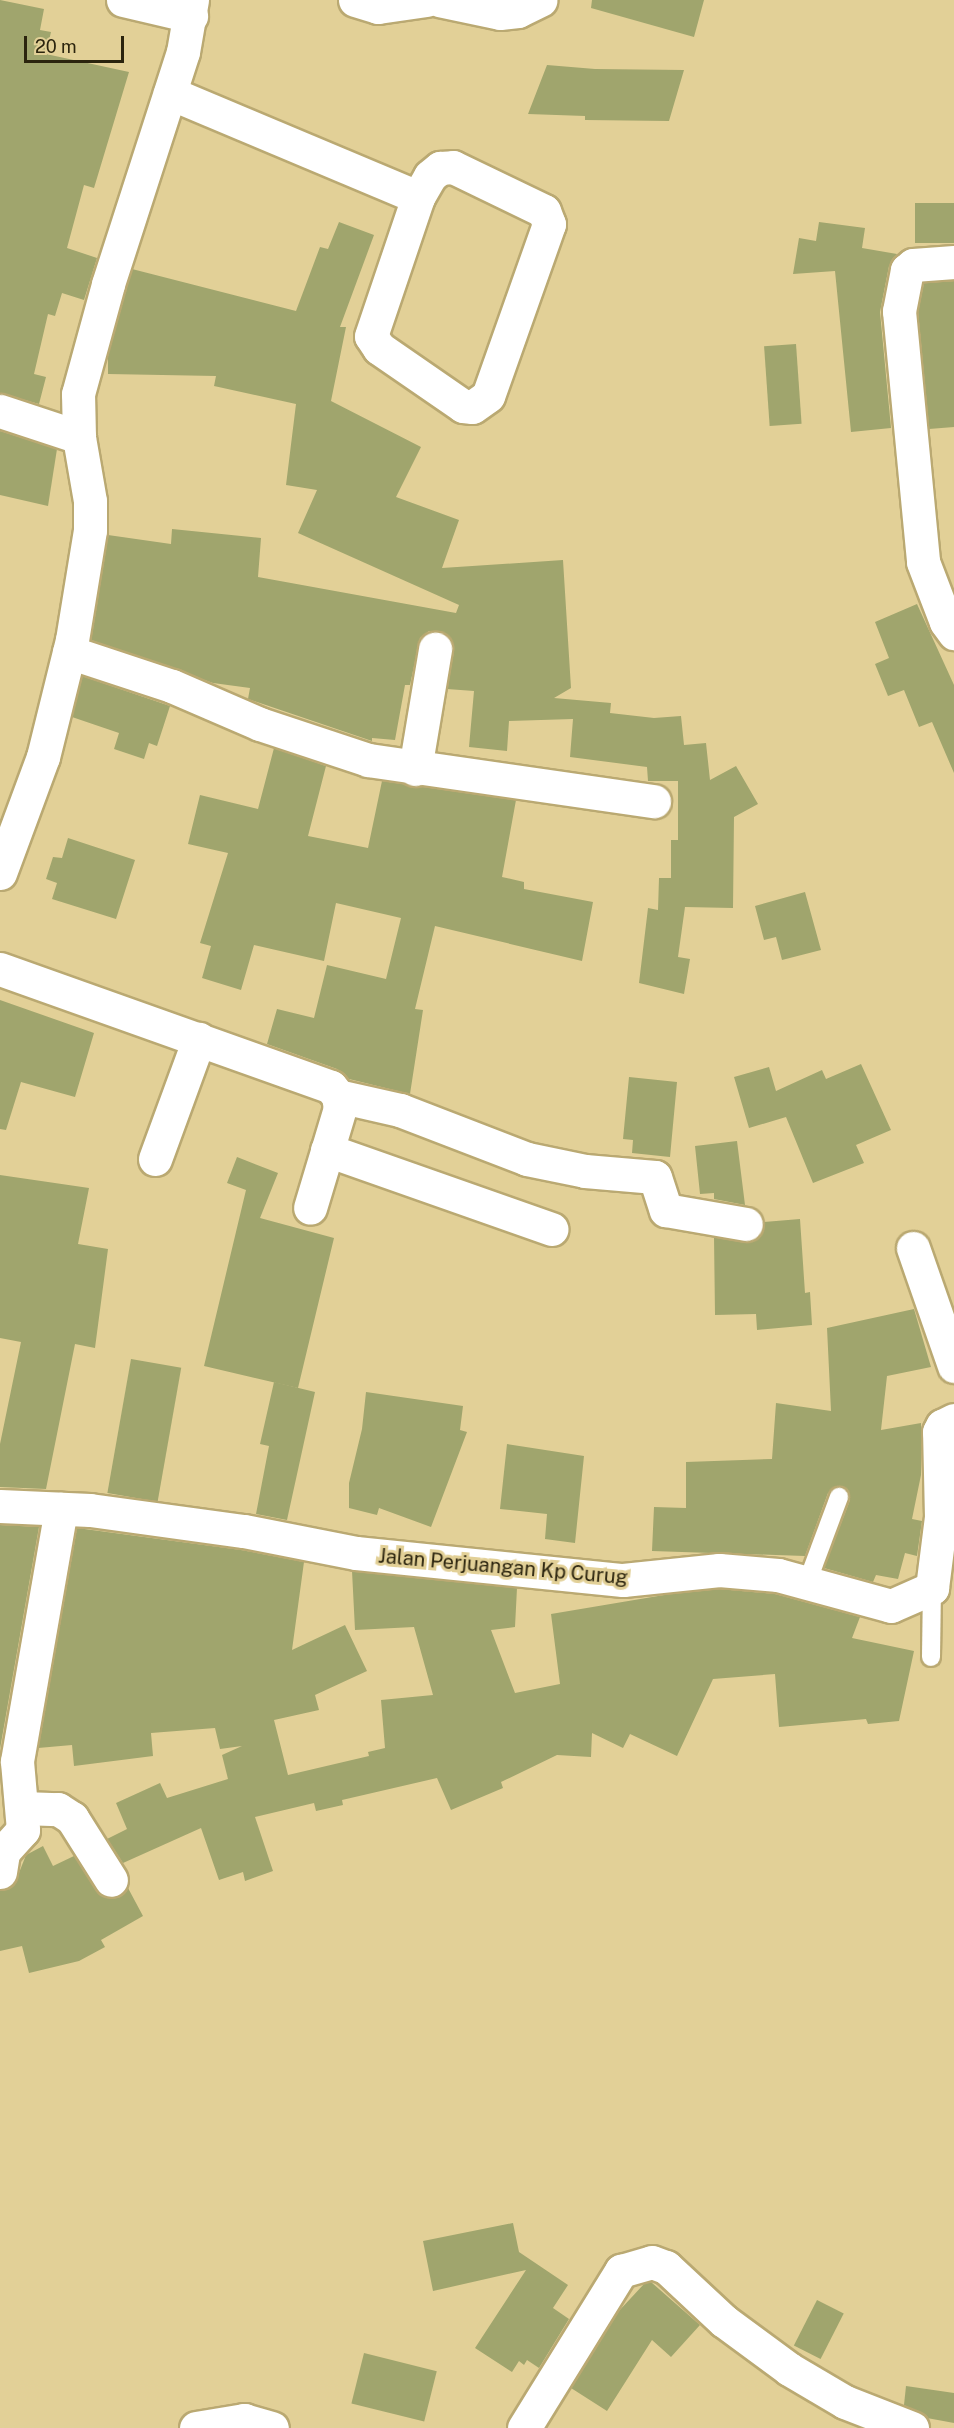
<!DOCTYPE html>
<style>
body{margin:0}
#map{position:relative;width:954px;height:2428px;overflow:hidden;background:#e2d097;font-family:"Public Sans",sans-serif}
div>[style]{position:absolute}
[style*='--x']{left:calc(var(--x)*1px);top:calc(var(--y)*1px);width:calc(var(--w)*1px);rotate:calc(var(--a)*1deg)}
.building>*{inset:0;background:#a0a56d;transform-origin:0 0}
.roads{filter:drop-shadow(2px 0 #baa972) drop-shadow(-2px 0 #baa972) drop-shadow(0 2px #baa972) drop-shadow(0 -2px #baa972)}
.lane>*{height:18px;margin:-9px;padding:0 9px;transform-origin:9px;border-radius:9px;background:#fff}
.street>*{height:33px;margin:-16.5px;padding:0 16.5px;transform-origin:16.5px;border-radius:16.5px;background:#fff}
span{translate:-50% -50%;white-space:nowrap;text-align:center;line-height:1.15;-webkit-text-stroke:6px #e2d097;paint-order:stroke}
.street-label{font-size:20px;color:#2b240e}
.scale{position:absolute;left:24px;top:36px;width:100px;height:27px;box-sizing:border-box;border:3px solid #2b240e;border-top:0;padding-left:8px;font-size:18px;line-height:21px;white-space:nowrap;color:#2b240e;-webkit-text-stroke:4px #e2d097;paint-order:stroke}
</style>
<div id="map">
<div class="building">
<i style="clip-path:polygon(0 0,44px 9px,40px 30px,51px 32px,46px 54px,129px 72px,94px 188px,84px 185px,67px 248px,97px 258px,84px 300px,62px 293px,55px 316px,48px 314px,34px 374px,46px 377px,39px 404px,0 393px)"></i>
<i style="clip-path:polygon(592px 0,704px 0,694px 37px,591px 8px)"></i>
<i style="clip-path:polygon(547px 65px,595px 69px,684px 70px,669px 121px,585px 120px,585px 116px,528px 114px)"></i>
<i style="left:954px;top:203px;width:40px;height:39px;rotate:90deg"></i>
<i style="clip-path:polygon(339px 222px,374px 235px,340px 327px,346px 327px,331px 401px,421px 447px,396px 497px,459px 520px,442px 568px,563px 560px,571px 688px,554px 698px,611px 703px,610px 713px,654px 718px,681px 716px,684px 745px,706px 743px,710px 780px,736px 766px,758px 804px,734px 817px,733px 908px,685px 907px,678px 957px,690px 959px,684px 994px,639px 983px,648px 908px,658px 910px,659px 878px,671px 878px,671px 840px,678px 840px,678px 781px,648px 781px,647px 767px,570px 757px,573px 719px,509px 721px,507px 751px,469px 747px,474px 691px,447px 689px,454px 651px,446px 634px,429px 631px,420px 638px,410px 685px,405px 685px,395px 740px,372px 738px,372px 741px,248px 699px,250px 688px,213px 683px,91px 640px,108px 535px,171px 544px,172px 529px,261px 538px,258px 577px,456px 613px,459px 605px,298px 533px,317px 490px,286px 485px,296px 404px,214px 386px,216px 376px,108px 374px,108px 355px,132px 269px,296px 311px,320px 247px,328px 249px)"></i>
<i style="clip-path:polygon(819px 222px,865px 228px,862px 248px,897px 254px,889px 266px,880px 312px,891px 428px,851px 432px,835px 271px,793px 274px,799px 238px,816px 241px)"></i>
<i style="clip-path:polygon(954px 281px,954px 427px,929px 429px,918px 312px,924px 283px)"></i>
<i style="left:796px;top:344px;width:80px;height:32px;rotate:86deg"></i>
<i style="clip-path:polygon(0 431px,57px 449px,48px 506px,0 495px)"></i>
<i style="clip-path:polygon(917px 604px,954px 685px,954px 773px,932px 722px,919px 727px,904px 690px,888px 696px,875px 664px,889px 658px,875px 622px)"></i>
<i style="clip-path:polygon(82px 676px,170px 706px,157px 746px,149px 743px,144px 759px,114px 749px,119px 733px,72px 717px)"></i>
<i style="clip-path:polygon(274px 748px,326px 766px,308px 836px,368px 848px,382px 781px,516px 800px,502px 877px,524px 882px,524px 889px,593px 902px,582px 961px,435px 926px,415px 1009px,423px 1010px,410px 1094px,349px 1079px,337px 1069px,267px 1044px,277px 1009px,314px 1018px,327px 965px,386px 979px,401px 918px,336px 903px,324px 961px,254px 945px,241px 990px,202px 978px,211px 946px,200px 943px,228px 853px,188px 844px,200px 795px,258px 809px)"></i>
<i style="clip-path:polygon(68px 838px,135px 860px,116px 919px,52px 899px,57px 883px,46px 879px,53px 857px,62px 858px)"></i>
<i style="clip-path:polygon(805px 892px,821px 950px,782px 960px,776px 937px,764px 940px,755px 906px)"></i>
<i style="clip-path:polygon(0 1000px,94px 1033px,75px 1097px,21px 1082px,6px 1130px,0 1129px)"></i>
<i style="clip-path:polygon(861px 1064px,891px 1130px,856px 1145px,864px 1163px,813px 1183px,786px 1117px,749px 1128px,734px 1077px,769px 1067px,776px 1091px,822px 1070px,826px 1079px)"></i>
<i style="clip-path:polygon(629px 1077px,677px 1082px,670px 1157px,632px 1153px,633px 1140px,623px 1139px)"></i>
<i style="clip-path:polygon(737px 1141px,745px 1205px,714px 1199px,714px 1193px,700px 1194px,695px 1146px)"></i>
<i style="clip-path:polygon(237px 1157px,278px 1173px,260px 1218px,334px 1238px,298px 1388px,204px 1366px,246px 1190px,227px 1183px)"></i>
<i style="clip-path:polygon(0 1175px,89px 1188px,78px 1244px,108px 1249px,95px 1348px,75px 1344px,46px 1489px,0 1487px,0 1444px,21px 1342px,0 1338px)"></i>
<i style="clip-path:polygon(800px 1219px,805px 1293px,810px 1292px,812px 1325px,757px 1330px,756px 1314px,715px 1315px,714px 1237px,752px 1242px,761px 1236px,764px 1222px)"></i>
<i style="clip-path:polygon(914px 1309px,931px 1367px,887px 1376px,881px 1430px,921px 1423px,921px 1475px,912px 1519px,922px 1521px,917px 1556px,905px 1553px,898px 1579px,876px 1575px,873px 1582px,824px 1568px,850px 1500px,848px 1490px,842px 1486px,828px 1493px,805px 1556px,652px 1551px,654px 1507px,686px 1508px,686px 1462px,772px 1459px,776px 1403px,831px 1411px,827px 1328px)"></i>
<i style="left:131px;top:1359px;width:51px;height:136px;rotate:10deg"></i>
<i style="clip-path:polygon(274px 1382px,315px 1392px,287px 1520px,256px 1514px,269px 1446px,260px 1444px)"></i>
<i style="clip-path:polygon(366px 1392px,463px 1406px,460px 1430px,467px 1432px,431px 1527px,379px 1508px,377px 1515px,349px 1508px,349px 1483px,362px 1429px)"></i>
<i style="clip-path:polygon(507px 1444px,584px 1456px,575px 1543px,545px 1539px,547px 1514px,500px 1509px)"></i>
<i style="clip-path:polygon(0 1525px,39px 1527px,0 1749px)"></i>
<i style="clip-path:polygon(77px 1528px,241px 1550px,304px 1562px,292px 1650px,345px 1625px,367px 1671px,315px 1695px,319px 1710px,274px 1720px,288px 1775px,369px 1756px,368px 1752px,385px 1748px,381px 1700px,433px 1695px,414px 1627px,355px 1630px,352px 1571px,517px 1588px,515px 1627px,491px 1630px,515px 1693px,560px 1684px,551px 1614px,670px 1594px,719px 1589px,775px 1594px,860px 1617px,852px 1638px,914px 1651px,899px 1721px,868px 1724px,866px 1719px,779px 1727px,775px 1674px,713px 1679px,677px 1756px,630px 1734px,623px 1748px,592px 1733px,591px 1757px,557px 1755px,501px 1782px,503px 1788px,451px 1810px,437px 1778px,342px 1800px,343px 1805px,316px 1811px,314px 1803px,255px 1817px,273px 1871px,245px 1881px,243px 1872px,219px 1880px,201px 1828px,123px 1863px,107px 1839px,127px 1829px,116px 1803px,160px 1783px,167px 1798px,228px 1779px,222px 1755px,242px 1746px,220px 1749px,215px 1728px,151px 1733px,153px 1756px,74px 1766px,72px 1745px,38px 1748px)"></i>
<i style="clip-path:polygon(43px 1846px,53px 1866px,74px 1856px,103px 1897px,120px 1896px,128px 1888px,143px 1916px,101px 1940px,105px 1947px,79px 1961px,29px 1973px,22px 1946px,0 1951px,0 1890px,15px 1883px,26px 1855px)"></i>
<i style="clip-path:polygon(513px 2223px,519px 2252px,568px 2285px,553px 2308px,569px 2319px,539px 2368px,527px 2360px,524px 2365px,519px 2361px,512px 2372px,475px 2348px,526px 2270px,433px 2291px,423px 2241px)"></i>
<i style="clip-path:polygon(651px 2282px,700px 2325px,671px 2357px,652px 2340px,607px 2411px,571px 2388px,617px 2313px,644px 2284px)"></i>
<i style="left:817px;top:2300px;width:30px;height:51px;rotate:27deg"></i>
<i style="left:364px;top:2353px;width:75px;height:52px;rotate:14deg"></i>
<i style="clip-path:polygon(906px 2386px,954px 2393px,954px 2423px,927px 2418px,904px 2405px)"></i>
</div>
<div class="roads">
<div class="lane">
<i style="--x:807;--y:1583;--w:92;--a:-69.6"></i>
<i style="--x:931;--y:1657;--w:69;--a:-89.2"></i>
</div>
<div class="street">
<i style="--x:123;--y:0;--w:70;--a:13.2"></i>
<i style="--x:355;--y:0;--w:24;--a:17"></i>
<i style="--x:378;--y:7;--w:49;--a:-8.3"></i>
<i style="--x:439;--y:0;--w:62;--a:12"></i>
<i style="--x:500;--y:13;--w:18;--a:-6"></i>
<i style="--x:518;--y:11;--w:25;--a:-26"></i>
<i style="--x:170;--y:93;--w:269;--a:22.8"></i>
<i style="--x:453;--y:167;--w:101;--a:25.8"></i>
<i style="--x:544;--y:211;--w:14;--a:69"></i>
<i style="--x:549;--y:224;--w:182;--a:109.5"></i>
<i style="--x:488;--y:396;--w:19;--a:145"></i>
<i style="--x:472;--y:407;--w:9;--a:-174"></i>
<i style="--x:463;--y:406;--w:102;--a:-145.4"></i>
<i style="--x:379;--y:348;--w:14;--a:-124"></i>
<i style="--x:371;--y:336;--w:147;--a:-71.3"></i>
<i style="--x:418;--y:197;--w:24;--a:-60"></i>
<i style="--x:430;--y:176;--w:13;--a:-39"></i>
<i style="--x:440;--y:168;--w:13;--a:-4"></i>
<i style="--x:954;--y:262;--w:41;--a:175.8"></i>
<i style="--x:913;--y:265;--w:8;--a:140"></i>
<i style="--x:907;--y:270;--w:42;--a:101"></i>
<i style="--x:899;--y:311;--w:252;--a:84.5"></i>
<i style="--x:923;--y:562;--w:64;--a:69"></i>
<i style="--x:946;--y:622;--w:14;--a:54"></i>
<i style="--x:0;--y:411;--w:83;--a:18.2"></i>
<i style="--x:69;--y:652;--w:108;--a:18.3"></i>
<i style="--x:172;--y:686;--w:96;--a:23.4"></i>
<i style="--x:260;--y:724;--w:114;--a:18.4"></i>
<i style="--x:368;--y:760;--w:289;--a:8.2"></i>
<i style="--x:415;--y:769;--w:122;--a:-80.5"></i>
<i style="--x:0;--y:873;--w:124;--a:-69.7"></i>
<i style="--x:43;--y:757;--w:121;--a:-76.1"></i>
<i style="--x:72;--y:640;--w:111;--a:-80.7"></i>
<i style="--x:90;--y:530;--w:29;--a:-90"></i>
<i style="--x:90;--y:501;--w:65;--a:-99.8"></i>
<i style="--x:79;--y:437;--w:43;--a:-91.3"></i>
<i style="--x:78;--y:394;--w:114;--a:-74.7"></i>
<i style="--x:108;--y:284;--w:244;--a:-72.1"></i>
<i style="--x:183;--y:52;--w:53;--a:-80.2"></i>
<i style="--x:0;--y:969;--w:351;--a:19.6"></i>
<i style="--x:331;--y:1087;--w:11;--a:52"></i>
<i style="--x:338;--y:1096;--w:12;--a:81"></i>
<i style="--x:340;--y:1108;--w:104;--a:106.7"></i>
<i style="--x:338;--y:1096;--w:64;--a:12.7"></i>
<i style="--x:400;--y:1110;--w:136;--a:21.1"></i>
<i style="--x:527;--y:1159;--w:59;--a:11.7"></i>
<i style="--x:585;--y:1171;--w:70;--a:4.9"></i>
<i style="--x:655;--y:1177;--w:35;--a:72"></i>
<i style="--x:666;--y:1210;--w:81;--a:9.9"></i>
<i style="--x:327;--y:1150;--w:238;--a:19.4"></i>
<i style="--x:155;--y:1159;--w:128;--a:-69.9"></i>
<i style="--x:913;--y:1248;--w:125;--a:70.8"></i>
<i style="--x:0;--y:1506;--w:90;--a:2.5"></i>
<i style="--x:90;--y:1510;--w:155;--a:7.8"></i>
<i style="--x:244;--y:1531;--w:114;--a:11.1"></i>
<i style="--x:356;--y:1553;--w:268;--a:5.8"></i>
<i style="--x:623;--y:1580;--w:97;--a:-5.9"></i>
<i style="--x:719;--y:1570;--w:59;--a:4.8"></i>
<i style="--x:778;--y:1575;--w:117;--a:15.3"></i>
<i style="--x:891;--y:1606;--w:45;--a:-23.7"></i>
<i style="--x:932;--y:1588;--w:72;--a:-82.8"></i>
<i style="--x:941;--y:1517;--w:85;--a:-91.3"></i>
<i style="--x:939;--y:1432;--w:7;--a:-63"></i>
<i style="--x:942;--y:1426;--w:13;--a:-27"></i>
<i style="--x:22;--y:1808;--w:36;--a:2"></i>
<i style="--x:58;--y:1809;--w:17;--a:33"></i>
<i style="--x:72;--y:1818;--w:73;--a:57.8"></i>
<i style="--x:0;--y:1872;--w:20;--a:-81"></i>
<i style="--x:3;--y:1852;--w:30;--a:-48"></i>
<i style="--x:23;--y:1830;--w:69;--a:-95"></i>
<i style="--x:17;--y:1761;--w:256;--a:-80.1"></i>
<i style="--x:196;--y:2428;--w:49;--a:-9.5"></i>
<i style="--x:244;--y:2420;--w:29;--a:16"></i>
<i style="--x:524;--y:2428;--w:185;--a:-58.3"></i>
<i style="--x:621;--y:2271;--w:32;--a:-16"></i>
<i style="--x:652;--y:2262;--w:15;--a:20"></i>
<i style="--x:666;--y:2267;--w:79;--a:43"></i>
<i style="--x:724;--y:2321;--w:81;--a:36.4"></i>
<i style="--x:789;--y:2369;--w:65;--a:30.5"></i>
<i style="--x:845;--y:2402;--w:72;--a:21.2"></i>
</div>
</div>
<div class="street-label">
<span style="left:503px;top:1567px;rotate:5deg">Jalan Perjuangan Kp Curug</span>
</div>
<div class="scale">20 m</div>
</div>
